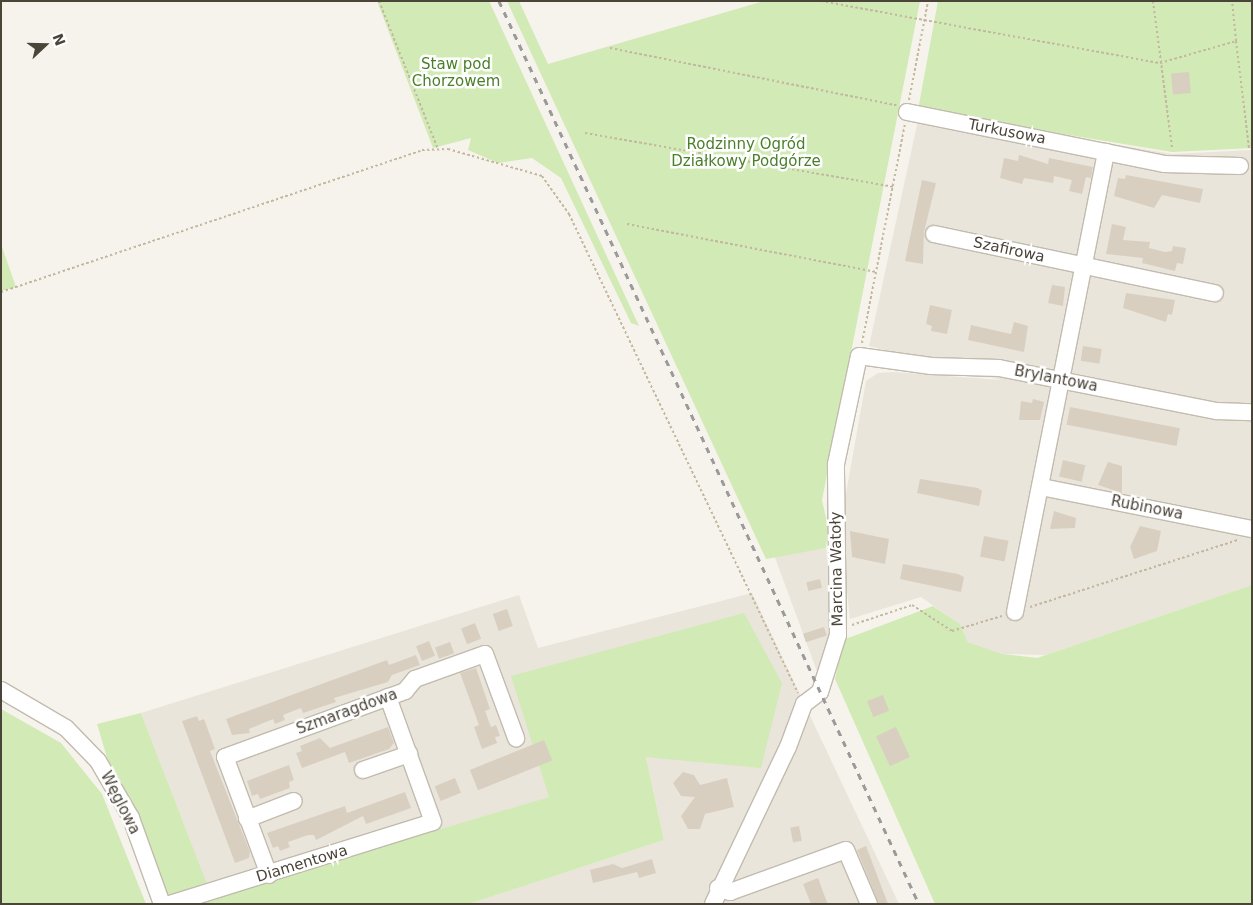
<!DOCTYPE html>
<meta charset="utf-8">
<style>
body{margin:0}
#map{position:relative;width:1253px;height:905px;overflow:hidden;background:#f6f3ec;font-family:"DejaVu Sans",sans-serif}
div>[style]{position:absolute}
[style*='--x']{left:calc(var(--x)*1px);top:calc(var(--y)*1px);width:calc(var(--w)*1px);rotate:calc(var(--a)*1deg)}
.residential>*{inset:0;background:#eae5da}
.green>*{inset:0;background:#d2eab5}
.building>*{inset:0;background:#d8cfc1;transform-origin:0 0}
.path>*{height:2px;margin-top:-1px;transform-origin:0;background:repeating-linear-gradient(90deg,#c4b79f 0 2.5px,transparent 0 5px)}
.roads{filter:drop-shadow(1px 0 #c2bbae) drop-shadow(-1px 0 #c2bbae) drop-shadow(0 1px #c2bbae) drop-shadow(0 -1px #c2bbae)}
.minor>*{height:16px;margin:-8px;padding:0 8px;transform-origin:8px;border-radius:8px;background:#fff}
.rail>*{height:3px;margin-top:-1.5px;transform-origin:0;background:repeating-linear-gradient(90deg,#9a9a9a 0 6px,transparent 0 12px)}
span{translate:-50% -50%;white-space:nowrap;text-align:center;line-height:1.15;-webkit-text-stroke:5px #fff;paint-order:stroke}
.park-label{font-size:15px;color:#4a7f2a}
.street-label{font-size:15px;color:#4b4439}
.frame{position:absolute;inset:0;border:2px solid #4b4439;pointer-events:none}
.north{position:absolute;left:20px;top:20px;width:50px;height:50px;-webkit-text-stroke:4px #fff;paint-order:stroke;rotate:69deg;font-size:14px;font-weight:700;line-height:20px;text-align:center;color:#4b4439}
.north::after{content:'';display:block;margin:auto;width:18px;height:22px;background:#4b4439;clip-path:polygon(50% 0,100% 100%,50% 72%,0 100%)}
</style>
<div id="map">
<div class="residential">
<i style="clip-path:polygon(920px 111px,1172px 154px,1252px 150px,1252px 585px,1046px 655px,1002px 654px,968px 642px,960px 624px,921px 597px,850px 619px,840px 527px,866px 381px,878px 373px,894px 372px,1001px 380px,869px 346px)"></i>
<i style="clip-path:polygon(826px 548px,835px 620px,818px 674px,774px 555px)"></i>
<i style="clip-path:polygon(752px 593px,899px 904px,469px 904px,664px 840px,646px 756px,782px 683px,550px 797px,212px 898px,141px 713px,519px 595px,538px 648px)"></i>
</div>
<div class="green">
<i style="clip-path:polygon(377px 1px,489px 1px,639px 326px,631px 323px,561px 178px,532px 158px,498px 163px,468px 150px,471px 138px,433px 148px)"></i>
<i style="clip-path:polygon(507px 1px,519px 1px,548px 64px,764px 1px,920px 1px,822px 500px,828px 527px,826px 548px,766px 559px)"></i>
<i style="clip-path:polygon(938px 1px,1252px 1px,1252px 148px,1172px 152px,918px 110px)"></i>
<i style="clip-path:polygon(1px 244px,16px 287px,1px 291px)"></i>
<i style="clip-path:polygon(1252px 585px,1252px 904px,935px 904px,835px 679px,843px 640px,933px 606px,960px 624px,968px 642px,1002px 654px,1037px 658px)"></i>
<i style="clip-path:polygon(744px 613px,782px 683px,761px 768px,646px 757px,664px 840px,469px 904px,168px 904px,144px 834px,108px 761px,97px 724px,141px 713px,212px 897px,549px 797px,511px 676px)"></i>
<i style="clip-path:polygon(1px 709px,61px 743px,102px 794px,146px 904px,1px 904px)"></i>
</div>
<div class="building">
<i style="left:1189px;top:72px;width:21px;height:18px;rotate:85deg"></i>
<i style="clip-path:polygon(1019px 155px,1048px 164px,1049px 158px,1093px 167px,1091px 178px,1086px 177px,1082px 194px,1069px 191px,1072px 180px,1054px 176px,1053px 183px,1024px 178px,1022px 184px,1000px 178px,1004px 158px,1018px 161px)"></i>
<i style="clip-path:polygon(1126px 175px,1203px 189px,1200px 203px,1162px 195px,1154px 208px,1114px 196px,1118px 178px,1125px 179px)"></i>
<i style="clip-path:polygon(922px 180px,936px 183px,924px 232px,923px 264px,905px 261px)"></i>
<i style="clip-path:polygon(1112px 224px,1126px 227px,1123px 240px,1150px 242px,1149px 248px,1165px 252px,1172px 251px,1173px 246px,1186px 248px,1183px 264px,1177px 263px,1175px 271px,1142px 263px,1143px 258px,1106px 254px)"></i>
<i style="clip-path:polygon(1052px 285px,1065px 287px,1063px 306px,1048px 303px)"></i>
<i style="clip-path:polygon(1126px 293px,1175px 300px,1172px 315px,1168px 314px,1166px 322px,1123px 308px)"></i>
<i style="clip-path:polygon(930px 305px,952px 310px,947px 334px,931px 331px,932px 326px,926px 324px)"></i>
<i style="clip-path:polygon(1014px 322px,1028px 326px,1024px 352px,968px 340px,971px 325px,1011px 334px)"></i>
<i style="left:1083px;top:346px;width:19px;height:15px;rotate:9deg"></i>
<i style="clip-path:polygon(1033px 399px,1044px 402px,1040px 420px,1019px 420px,1021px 401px,1032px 403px)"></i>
<i style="left:1070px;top:407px;width:112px;height:18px;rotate:11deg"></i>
<i style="left:1063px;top:460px;width:23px;height:17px;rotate:13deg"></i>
<i style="clip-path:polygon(1108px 462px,1122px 466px,1122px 493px,1098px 485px)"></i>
<i style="clip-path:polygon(920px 479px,978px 488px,982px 491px,979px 506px,917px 493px)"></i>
<i style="clip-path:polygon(1054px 511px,1076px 518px,1075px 528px,1050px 529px)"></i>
<i style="clip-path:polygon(1140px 526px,1161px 531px,1157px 551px,1134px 559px,1130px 547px)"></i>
<i style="clip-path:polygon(850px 531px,889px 539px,885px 564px,852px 557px)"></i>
<i style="left:984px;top:536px;width:25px;height:21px;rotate:11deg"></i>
<i style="clip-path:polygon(903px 564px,958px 574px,964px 577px,961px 592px,900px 579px)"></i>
<i style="left:820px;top:579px;width:9px;height:14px;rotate:77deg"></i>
<i style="left:507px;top:609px;width:18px;height:15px;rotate:71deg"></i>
<i style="left:475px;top:623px;width:17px;height:15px;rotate:69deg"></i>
<i style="left:824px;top:627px;width:9px;height:22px;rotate:72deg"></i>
<i style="left:429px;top:641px;width:16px;height:14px;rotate:68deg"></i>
<i style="left:450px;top:642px;width:12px;height:16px;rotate:70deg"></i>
<i style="clip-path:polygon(416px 655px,420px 665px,392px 675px,388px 682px,334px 698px,336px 702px,303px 713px,301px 708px,283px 715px,285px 720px,275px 724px,273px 719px,249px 729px,250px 733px,232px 735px,226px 719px,387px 660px,389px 665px)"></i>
<i style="clip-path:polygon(476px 668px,490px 709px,485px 711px,491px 727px,496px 725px,500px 736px,495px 737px,497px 743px,482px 749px,474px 727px,479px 725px,460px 673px)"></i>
<i style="left:883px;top:695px;width:17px;height:17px;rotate:69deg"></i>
<i style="clip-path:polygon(197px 716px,199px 721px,204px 719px,215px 749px,210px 751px,250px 852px,249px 858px,235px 863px,182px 721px)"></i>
<i style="clip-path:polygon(388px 727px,394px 743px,389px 749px,349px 763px,345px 752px,302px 768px,296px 753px,302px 751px,300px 746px,320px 738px,330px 748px)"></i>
<i style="left:896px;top:727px;width:33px;height:22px;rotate:65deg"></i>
<i style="left:544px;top:740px;width:22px;height:80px;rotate:68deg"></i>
<i style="clip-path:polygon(289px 765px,294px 780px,289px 782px,290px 788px,260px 799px,258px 794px,252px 796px,247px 781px)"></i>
<i style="clip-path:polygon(683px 772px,694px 775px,700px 785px,727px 778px,734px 807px,705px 814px,700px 829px,688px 829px,681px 816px,695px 797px,681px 796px,673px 783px)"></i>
<i style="left:455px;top:778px;width:16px;height:22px;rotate:68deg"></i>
<i style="clip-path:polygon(405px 792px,411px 808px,366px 824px,363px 816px,316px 840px,314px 835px,308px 835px,288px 842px,290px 847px,280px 851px,278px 846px,273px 848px,267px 833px,345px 806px,347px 813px)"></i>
<i style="left:799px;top:826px;width:15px;height:9px;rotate:79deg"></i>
<i style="clip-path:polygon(866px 846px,888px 904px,879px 904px,857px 850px)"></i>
<i style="clip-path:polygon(652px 859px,656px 873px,639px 878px,637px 872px,593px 883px,590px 870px,613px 864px,622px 868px)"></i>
<i style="clip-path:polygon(818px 878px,825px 897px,828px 904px,811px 904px,803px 884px)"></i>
</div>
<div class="path">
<i style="--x:379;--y:1;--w:159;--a:68.3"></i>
<i style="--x:821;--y:1;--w:345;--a:10.4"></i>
<i style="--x:1160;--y:63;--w:79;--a:-16.1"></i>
<i style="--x:1236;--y:41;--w:40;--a:-95.7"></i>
<i style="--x:1153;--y:1;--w:148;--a:82.6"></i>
<i style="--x:1236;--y:41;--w:108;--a:83.1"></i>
<i style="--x:610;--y:48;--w:292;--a:11.3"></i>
<i style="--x:909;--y:100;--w:101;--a:-79.1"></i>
<i style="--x:585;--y:133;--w:313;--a:9.9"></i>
<i style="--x:627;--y:224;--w:254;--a:10.9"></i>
<i style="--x:1;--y:292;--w:444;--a:-18.6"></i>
<i style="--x:422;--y:150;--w:26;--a:-2"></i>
<i style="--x:448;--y:149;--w:98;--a:16"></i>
<i style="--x:542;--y:176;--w:47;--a:54.6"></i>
<i style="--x:569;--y:214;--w:531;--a:64.45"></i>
<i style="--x:862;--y:343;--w:223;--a:-78.9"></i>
<i style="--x:1030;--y:607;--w:219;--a:-17.9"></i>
<i style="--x:852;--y:625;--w:63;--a:-18.4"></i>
<i style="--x:912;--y:605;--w:48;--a:33"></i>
<i style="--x:952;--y:631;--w:52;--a:-16.7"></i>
</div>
<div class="roads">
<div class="minor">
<i style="--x:907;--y:112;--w:262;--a:11.4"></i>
<i style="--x:1164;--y:164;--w:76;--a:1.5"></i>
<i style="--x:934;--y:234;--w:287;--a:11.9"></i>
<i style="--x:1041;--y:487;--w:215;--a:11.3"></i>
<i style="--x:1015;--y:612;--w:469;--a:-78.8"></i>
<i style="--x:1;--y:690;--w:75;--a:30.3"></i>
<i style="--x:66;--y:728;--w:46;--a:45.9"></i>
<i style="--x:98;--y:761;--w:66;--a:59.9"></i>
<i style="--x:131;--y:818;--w:91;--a:70.2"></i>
<i style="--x:363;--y:770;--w:49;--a:-19.2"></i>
<i style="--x:247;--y:819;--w:50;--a:-21"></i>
<i style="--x:269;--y:875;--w:126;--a:-110.4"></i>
<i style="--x:225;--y:757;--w:192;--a:-20.1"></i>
<i style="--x:405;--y:691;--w:16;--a:-50"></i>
<i style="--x:415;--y:679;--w:74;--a:-19.7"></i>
<i style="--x:485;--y:654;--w:90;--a:69.7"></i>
<i style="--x:718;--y:888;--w:13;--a:18"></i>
<i style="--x:730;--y:892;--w:123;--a:-19.9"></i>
<i style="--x:846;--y:850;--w:59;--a:66.9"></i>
<i style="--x:170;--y:904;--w:275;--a:-17.3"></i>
<i style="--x:433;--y:822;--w:133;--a:-109.8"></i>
<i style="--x:713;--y:904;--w:174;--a:-64.5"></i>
<i style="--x:788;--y:747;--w:46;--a:-69.6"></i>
<i style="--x:804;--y:704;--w:20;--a:-37"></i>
<i style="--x:820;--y:692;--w:60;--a:-72.5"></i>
<i style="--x:838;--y:635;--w:171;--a:-90.7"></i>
<i style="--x:836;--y:464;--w:110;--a:-78"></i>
<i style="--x:859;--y:356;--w:73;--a:7.9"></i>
<i style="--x:931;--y:366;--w:68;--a:1.7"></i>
<i style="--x:999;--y:368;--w:222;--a:11.2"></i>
<i style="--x:1217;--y:411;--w:35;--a:2"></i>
</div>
</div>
<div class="rail">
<i style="--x:499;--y:1;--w:996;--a:65.06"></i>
</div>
<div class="park-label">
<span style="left:456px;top:73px">Staw pod<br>Chorzowem</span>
<span style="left:746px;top:153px">Rodzinny Ogród<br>Działkowy Podgórze</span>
</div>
<div class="street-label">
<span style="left:1007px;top:132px;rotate:11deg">Turkusowa</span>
<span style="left:1009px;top:250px;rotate:12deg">Szafirowa</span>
<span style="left:1056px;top:379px;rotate:11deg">Brylantowa</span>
<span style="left:1147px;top:508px;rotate:11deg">Rubinowa</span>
<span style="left:837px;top:569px;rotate:-91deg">Marcina Watoły</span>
<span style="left:347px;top:712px;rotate:-20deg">Szmaragdowa</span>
<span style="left:120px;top:803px;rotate:63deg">Węglowa</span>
<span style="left:302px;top:864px;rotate:-17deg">Diamentowa</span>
</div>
<div class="frame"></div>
<div class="north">N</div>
</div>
